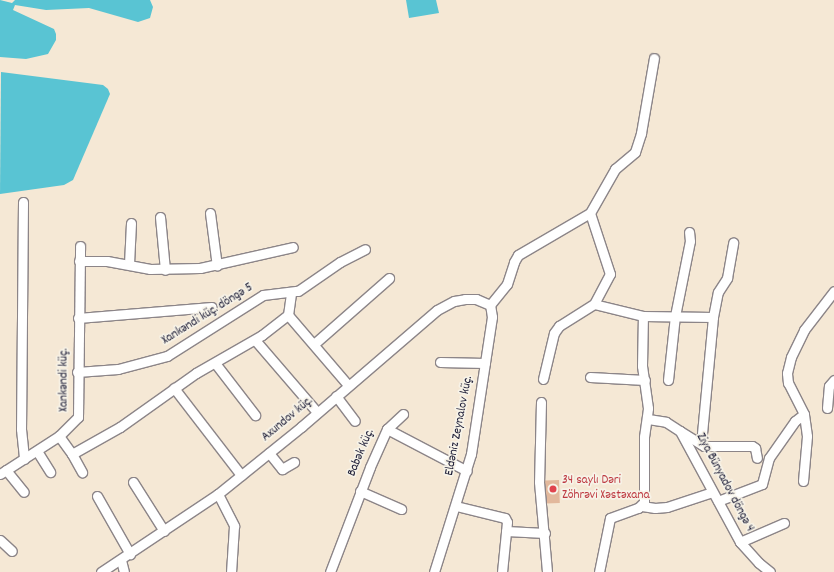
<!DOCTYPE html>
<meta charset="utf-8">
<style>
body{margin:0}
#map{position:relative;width:834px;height:572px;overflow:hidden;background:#f5e8d5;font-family:Dekko,sans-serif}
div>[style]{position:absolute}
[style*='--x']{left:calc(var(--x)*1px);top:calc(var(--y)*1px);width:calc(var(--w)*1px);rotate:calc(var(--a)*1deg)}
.water>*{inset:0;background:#59c4d3}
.building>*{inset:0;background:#e2b89c;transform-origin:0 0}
.roads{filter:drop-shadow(1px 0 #8c8588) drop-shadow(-1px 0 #8c8588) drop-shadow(0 1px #8c8588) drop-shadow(0 -1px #8c8588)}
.minor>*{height:9px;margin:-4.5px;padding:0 4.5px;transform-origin:4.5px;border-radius:4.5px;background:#fff}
.dots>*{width:11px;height:11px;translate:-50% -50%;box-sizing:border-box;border:2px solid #f7f3e8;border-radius:50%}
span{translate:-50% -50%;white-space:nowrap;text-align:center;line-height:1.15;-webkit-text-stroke:3.5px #f7f3e8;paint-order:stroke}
.street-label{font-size:13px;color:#22223b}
.health-label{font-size:13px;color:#be3a42}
.left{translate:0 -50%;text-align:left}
</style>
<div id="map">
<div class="water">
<i style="clip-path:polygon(0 0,12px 3px,15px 0,150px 0,153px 7px,150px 18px,138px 22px,89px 8px,46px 10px,15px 5px,13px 10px,54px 29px,56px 34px,56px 40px,48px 54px,26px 59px,0 57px)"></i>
<i style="clip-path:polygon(406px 0,436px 0,439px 13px,409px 18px)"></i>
<i style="clip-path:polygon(1px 72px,103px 85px,108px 89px,110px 94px,73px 180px,64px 185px,0 194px)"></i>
</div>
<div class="building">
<i style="left:559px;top:480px;width:23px;height:14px;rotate:88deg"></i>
</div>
<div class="roads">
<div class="minor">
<i style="--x:23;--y:202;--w:227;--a:90.5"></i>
<i style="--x:21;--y:429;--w:30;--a:84"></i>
<i style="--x:210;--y:213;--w:53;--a:82.5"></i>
<i style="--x:160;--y:217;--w:53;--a:84.6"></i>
<i style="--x:79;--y:261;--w:28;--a:0"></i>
<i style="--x:107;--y:261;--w:44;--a:10.5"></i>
<i style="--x:150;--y:269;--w:50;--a:-1.1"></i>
<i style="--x:200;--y:268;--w:95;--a:-12.7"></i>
<i style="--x:129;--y:264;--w:41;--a:-87.2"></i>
<i style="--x:594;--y:304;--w:50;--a:13.8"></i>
<i style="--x:643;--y:316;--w:70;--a:0.8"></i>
<i style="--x:490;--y:305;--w:27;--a:-51"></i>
<i style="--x:507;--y:284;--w:23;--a:-72"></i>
<i style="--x:514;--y:262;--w:8;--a:-60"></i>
<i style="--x:518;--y:255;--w:83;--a:-30.3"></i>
<i style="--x:590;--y:213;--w:51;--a:-60.4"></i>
<i style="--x:615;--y:169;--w:26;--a:-40"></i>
<i style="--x:635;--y:152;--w:20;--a:-72"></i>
<i style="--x:641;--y:133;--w:76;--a:-80.2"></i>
<i style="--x:288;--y:315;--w:92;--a:49.4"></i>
<i style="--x:78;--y:318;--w:134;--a:-4.7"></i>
<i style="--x:255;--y:340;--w:95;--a:49.3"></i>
<i style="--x:314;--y:344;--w:100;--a:-41.3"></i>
<i style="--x:440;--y:362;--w:45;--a:1.3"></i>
<i style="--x:215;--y:363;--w:66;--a:52.4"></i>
<i style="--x:77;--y:372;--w:41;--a:-4.2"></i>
<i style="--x:118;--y:369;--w:51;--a:-14.9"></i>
<i style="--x:167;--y:356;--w:114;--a:-32.4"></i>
<i style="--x:263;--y:295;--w:35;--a:-7"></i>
<i style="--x:298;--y:291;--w:51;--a:-34.6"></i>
<i style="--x:340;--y:262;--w:28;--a:-27"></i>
<i style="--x:590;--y:377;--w:55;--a:3.1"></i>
<i style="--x:543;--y:379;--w:47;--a:-76.6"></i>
<i style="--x:554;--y:333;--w:9;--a:-54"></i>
<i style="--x:559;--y:326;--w:41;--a:-32.2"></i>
<i style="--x:594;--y:304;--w:34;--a:-62"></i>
<i style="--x:610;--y:274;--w:64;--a:-108.2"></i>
<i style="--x:668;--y:380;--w:64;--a:-83.8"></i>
<i style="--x:675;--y:316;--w:76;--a:-78.7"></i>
<i style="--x:690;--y:241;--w:9;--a:-96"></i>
<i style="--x:174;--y:388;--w:110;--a:52.4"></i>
<i style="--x:336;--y:396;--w:31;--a:53"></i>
<i style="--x:541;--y:402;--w:80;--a:91.4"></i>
<i style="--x:539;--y:482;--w:90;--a:84.9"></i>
<i style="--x:827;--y:408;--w:22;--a:-85"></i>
<i style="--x:829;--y:386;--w:8;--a:-50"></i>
<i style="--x:648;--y:419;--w:18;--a:9"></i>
<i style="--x:666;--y:422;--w:17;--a:33"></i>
<i style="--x:680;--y:431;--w:126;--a:61.6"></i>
<i style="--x:740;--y:542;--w:28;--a:48"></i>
<i style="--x:759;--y:563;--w:14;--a:39"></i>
<i style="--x:387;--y:429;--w:22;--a:-43"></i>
<i style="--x:680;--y:431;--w:28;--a:32"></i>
<i style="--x:704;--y:446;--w:48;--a:0"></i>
<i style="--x:752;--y:446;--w:4;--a:34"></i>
<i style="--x:755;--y:448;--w:10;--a:79"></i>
<i style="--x:59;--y:436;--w:22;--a:54"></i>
<i style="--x:72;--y:454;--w:55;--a:-29.4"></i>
<i style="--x:120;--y:427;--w:93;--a:-35.4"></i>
<i style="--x:196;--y:373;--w:76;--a:-29.9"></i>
<i style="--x:262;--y:335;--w:33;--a:-38"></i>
<i style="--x:288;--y:315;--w:22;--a:-82"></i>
<i style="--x:701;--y:444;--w:128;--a:-84.6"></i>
<i style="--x:713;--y:317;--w:25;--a:-79"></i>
<i style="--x:718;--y:292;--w:17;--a:-57"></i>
<i style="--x:727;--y:278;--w:36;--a:-80"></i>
<i style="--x:37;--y:451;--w:25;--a:58"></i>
<i style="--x:269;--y:453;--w:21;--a:51"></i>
<i style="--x:282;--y:469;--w:14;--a:-30"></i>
<i style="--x:72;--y:454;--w:21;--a:61"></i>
<i style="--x:6;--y:470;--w:28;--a:51"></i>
<i style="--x:0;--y:474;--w:70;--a:-32.8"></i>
<i style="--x:59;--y:436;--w:27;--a:-45"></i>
<i style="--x:78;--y:417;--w:171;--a:-89.3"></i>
<i style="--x:803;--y:481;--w:45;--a:-84.9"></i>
<i style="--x:807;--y:436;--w:22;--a:-98"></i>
<i style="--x:133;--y:482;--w:58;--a:57.7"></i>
<i style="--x:360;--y:491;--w:45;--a:23.7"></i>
<i style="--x:218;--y:494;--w:36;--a:63"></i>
<i style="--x:234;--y:526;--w:46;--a:93.7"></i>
<i style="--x:97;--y:496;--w:67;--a:60.4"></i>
<i style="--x:718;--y:501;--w:47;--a:-21.1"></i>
<i style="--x:762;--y:484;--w:27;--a:-75"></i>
<i style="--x:769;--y:458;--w:45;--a:-54.9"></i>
<i style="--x:795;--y:421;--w:11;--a:-38"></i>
<i style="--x:804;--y:414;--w:35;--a:-117"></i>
<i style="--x:788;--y:383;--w:10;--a:-96"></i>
<i style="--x:787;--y:373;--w:16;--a:-76"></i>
<i style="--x:791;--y:357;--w:30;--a:-64"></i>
<i style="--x:804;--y:330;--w:49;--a:-52.4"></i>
<i style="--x:456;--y:506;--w:50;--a:13.8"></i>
<i style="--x:505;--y:518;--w:4;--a:63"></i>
<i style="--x:507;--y:522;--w:50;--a:95.7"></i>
<i style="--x:642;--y:506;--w:13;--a:9"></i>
<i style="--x:655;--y:508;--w:12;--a:-5"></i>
<i style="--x:667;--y:507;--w:47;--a:-18.4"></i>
<i style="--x:506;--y:531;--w:39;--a:3"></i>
<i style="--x:0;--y:540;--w:16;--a:43"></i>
<i style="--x:740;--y:542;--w:48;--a:-23.4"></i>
<i style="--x:121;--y:560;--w:12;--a:76"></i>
<i style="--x:101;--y:572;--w:141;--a:-33.7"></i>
<i style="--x:218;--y:494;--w:107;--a:-38.9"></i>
<i style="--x:301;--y:427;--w:179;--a:-40.7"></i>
<i style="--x:437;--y:310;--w:19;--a:-28"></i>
<i style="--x:454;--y:301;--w:11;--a:-10"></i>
<i style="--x:465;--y:299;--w:11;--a:0"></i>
<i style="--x:476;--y:299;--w:15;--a:23"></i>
<i style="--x:330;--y:572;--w:112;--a:-69.1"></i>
<i style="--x:370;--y:467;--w:42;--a:-65.9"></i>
<i style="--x:387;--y:429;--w:90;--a:27.7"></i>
<i style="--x:434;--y:572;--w:124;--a:-72.6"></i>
<i style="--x:471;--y:454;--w:139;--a:-81.3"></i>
<i style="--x:492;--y:317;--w:12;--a:-99"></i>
<i style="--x:599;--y:572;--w:55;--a:-78.5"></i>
<i style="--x:610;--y:518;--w:30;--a:-20"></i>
<i style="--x:638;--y:508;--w:8;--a:-45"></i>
<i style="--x:644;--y:502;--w:65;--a:-90"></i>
<i style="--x:644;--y:437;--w:29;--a:-82"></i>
<i style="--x:648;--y:408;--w:42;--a:-98.1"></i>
<i style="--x:642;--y:366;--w:50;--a:-88.9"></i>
</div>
</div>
<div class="dots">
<i style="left:553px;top:489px;background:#e0444e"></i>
</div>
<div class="street-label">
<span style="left:208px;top:315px;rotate:-32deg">Xankəndi küç. döngə 5</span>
<span style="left:65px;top:380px;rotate:-90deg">Xankəndi küç.</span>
<span style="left:288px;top:420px;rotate:-40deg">Axundov küç.</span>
<span style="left:460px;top:426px;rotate:-79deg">Eldəniz Zeynalov küç.</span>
<span style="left:362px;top:453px;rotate:-67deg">Babək küç.</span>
<span style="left:724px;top:483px;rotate:62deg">Ziya Bünyadov döngə 4</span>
</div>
<div class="health-label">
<span class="left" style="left:562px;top:489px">34 saylı Dəri<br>Zöhrəvi Xəstəxana</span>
</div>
</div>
